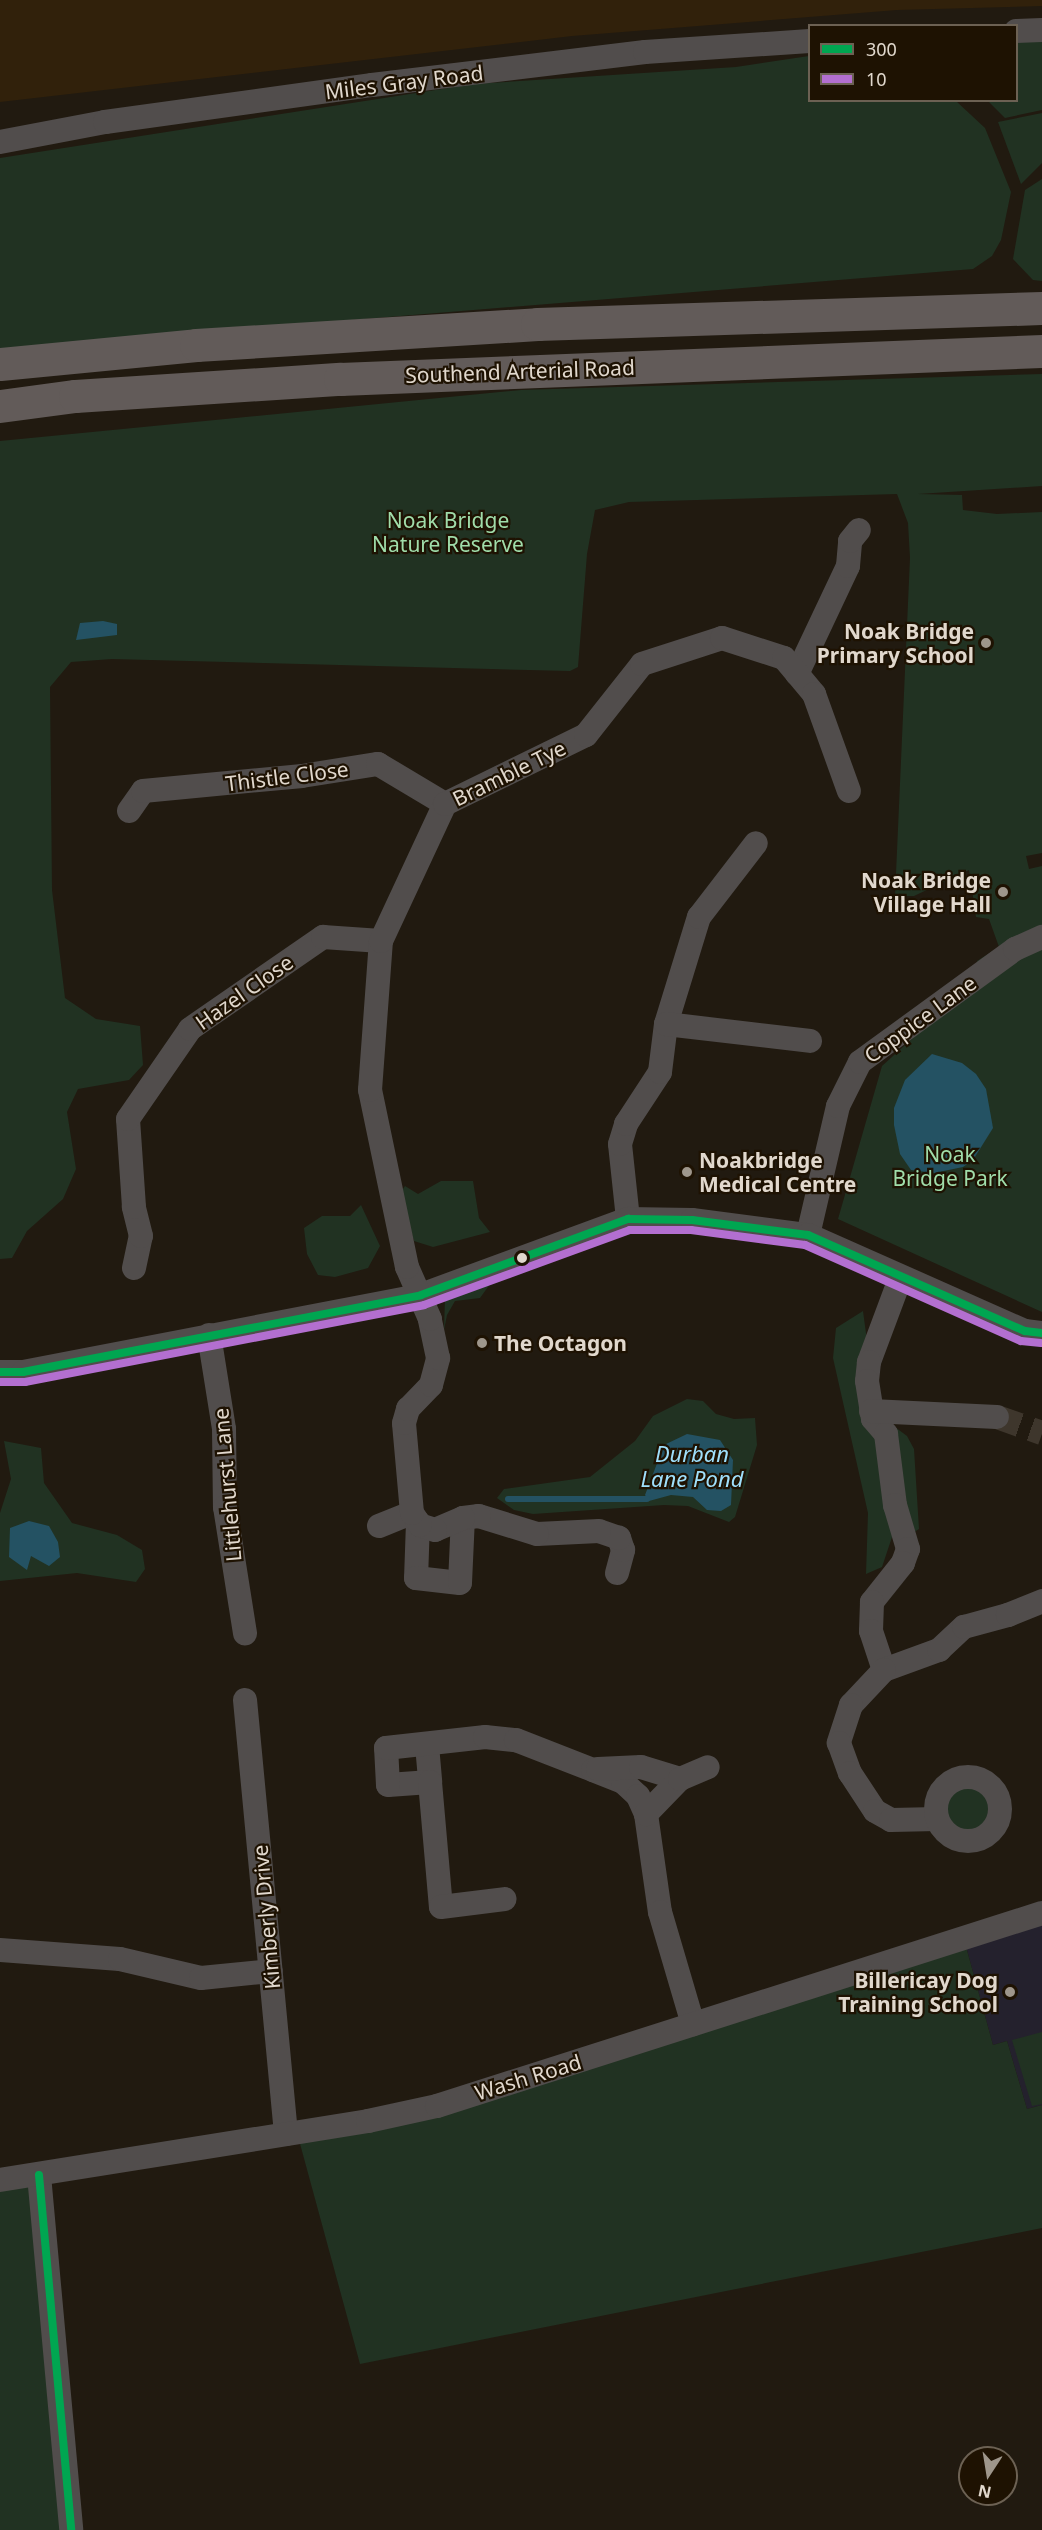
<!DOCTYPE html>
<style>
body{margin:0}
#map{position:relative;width:1042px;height:2530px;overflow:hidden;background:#211a10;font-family:"Noto Sans",sans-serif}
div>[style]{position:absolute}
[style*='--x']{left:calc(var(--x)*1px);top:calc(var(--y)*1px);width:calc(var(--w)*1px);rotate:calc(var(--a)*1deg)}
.built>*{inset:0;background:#31210b}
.education>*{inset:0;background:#24212d}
.green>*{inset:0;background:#213222}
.round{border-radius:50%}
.water>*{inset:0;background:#245263}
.stream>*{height:6px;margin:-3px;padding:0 3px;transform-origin:3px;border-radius:3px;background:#245263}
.minor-tunnel>*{height:24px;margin-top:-12px;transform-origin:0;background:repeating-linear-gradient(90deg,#3e362c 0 24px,transparent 0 36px)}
.minor>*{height:24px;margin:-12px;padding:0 12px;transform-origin:12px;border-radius:12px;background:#514d4c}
.minor>.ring{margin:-12px;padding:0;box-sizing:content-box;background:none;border:24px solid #514d4c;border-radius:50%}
.highway>*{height:33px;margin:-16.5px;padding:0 16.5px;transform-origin:16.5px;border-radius:16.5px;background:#625b59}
.bus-1>*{height:8px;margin:-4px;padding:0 4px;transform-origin:4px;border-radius:4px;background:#00a651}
.bus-2>*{height:8px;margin:-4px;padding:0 4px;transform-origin:4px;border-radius:4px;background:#b36fd0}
.dots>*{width:16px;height:16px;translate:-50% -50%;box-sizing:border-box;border:3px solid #1e1202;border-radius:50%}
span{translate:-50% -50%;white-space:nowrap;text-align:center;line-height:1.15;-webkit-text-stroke:4.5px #1e1202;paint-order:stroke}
.street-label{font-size:21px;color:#e1d8cd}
.park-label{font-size:21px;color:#a0ddaa}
.poi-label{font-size:21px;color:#e1d8cd;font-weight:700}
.right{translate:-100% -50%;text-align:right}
.left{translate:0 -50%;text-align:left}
.water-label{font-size:22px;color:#9fdffb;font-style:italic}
.legend{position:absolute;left:808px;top:24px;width:210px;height:78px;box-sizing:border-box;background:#1e1202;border:2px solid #6c6153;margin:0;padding:8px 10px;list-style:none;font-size:18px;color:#e1d8cd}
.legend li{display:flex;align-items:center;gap:12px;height:30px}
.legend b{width:30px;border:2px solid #6c6153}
.north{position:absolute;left:958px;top:2446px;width:60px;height:60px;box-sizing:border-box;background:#1e1202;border:2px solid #6c6153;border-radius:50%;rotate:192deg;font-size:16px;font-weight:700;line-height:24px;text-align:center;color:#e1d8cd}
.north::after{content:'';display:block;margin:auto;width:21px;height:27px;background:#9e968b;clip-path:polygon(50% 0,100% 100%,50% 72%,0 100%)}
</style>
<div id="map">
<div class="built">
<i style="clip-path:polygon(0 0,1042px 0,1042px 6px,897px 10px,572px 36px,0 102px)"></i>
</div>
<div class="education">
<i style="clip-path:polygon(1042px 1921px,1042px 2105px,1027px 2109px,1007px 2041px,993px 2045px,965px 1943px)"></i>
</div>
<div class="green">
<i style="clip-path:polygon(1042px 40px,1042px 110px,1005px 118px,988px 101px,1016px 100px,1017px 41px)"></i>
<i style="clip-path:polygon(809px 56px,810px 100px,956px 101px,985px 128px,1011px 192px,1001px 240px,992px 256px,973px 269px,0 349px,0 158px,474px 84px,736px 67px)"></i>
<i style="clip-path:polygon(1042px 113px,1042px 163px,1021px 184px,998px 122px)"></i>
<i style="clip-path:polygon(1042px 179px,1042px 281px,1033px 280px,1013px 259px,1025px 190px)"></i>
<i style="clip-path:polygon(1042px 374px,1042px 486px,918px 494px,962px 495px,963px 510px,997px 514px,1042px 512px,1042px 853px,1026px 856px,1029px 869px,1042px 866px,1042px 1312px,838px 1219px,882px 1066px,980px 977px,977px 961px,999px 947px,989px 919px,976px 917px,969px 870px,914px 896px,895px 896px,910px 558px,908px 523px,897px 494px,629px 502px,595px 510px,587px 554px,578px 667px,570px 671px,112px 659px,71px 662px,50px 687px,52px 890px,65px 998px,96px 1019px,140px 1026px,143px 1065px,129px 1080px,78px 1089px,67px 1112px,76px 1169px,63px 1199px,27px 1231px,12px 1258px,0 1259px,0 441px,521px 390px)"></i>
<i style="clip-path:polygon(441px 1181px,473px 1181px,479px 1218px,490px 1232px,433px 1247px,414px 1241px,400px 1193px,405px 1186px,418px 1194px)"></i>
<i style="clip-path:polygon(361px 1205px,380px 1246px,368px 1268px,335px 1277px,318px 1275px,307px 1254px,304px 1228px,322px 1216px,350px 1216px)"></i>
<i style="clip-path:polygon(493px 1280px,480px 1298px,455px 1301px,447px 1315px,444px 1330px,445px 1298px)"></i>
<i style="clip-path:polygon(863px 1311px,893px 1534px,882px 1567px,866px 1574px,868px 1513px,833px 1358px,836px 1328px)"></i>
<i style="clip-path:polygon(687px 1399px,703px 1401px,716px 1414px,734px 1419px,755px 1418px,757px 1445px,735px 1517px,729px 1522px,688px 1506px,664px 1505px,533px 1514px,514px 1510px,497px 1498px,504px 1489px,590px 1477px,635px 1441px,653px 1416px)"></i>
<i style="clip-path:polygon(895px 1427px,907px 1436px,914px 1449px,919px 1529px,911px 1534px)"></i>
<i style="clip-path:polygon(4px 1441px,41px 1448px,44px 1483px,72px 1523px,117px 1535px,142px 1550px,145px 1569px,136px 1582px,77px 1573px,0 1581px,0 1513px,11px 1479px)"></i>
<i class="round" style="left:936px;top:1777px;width:64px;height:64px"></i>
<i style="clip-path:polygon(965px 1943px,993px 2045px,1007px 2041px,1027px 2109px,1042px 2105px,1042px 2228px,360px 2364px,299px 2140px)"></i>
<i style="clip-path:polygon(1042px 2032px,1042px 2104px,1032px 2106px,1012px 2040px)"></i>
<i style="clip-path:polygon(39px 2175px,72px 2530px,0 2530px,0 2180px)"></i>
</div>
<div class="water">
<i style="clip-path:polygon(103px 621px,117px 624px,117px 635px,76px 640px,80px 623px)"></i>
<i style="clip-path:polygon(932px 1054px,962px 1063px,976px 1074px,986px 1089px,993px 1128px,973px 1160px,963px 1167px,934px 1173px,911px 1170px,900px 1154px,894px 1125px,894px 1108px,905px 1080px)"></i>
<i style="clip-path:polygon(687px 1434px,720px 1440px,733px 1460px,731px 1505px,721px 1511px,707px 1510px,693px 1497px,671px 1495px,649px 1501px,645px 1495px,664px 1445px)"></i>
<i style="clip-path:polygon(29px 1521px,49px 1526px,58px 1542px,60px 1557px,49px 1566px,31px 1556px,27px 1570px,9px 1557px,10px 1528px)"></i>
</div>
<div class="stream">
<i style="--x:508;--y:1499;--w:139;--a:0"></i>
</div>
<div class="minor-tunnel">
<i style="--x:997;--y:1417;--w:48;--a:19.6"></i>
</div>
<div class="minor">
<i style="--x:1016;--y:31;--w:26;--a:-2"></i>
<i style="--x:0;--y:142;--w:107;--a:-10.8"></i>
<i style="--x:105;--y:122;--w:270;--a:-7.9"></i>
<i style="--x:372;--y:85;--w:275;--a:-6.9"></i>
<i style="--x:645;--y:52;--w:165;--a:-3.8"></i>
<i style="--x:797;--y:674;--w:119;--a:-64.7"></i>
<i style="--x:848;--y:566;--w:25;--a:-85"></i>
<i style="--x:850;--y:541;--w:14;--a:-51"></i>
<i style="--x:129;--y:811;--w:24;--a:-55"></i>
<i style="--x:143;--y:791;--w:160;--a:-5.4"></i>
<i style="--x:302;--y:776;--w:77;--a:-9"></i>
<i style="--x:378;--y:764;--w:78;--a:30.8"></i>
<i style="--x:666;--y:1024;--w:112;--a:-72.9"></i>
<i style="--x:699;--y:917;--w:93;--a:-52.4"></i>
<i style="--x:628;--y:1219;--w:75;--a:-96.1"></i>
<i style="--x:620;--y:1144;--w:21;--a:-73"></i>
<i style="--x:626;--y:1124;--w:62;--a:-56.8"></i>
<i style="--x:660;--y:1072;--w:48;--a:-82.9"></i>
<i style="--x:666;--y:1024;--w:145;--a:6.7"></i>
<i style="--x:808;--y:1235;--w:132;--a:-76.9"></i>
<i style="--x:838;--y:1106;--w:49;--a:-63.4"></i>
<i style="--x:860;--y:1062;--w:192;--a:-36.1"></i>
<i style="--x:1015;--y:949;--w:30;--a:-24"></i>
<i style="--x:134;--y:1268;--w:33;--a:-78"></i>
<i style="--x:141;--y:1236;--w:30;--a:-104"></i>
<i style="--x:134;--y:1207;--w:88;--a:-93.9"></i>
<i style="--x:128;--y:1119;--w:109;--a:-55.4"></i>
<i style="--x:190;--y:1029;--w:162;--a:-34.7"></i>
<i style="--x:323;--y:937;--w:58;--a:3.9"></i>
<i style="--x:900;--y:1279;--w:89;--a:110.5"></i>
<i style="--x:869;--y:1362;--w:19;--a:96"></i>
<i style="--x:867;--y:1381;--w:38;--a:81"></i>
<i style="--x:873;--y:1419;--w:20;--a:49"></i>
<i style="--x:886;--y:1434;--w:72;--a:82.8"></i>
<i style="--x:895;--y:1505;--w:46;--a:73.5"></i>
<i style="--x:908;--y:1549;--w:15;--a:110"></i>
<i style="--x:903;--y:1563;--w:50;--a:128.5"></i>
<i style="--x:872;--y:1602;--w:29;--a:92"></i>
<i style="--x:871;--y:1631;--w:41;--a:71.6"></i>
<i style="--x:884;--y:1670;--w:59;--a:-20"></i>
<i style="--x:939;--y:1650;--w:34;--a:-43"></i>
<i style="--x:964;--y:1627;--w:46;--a:-15.3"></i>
<i style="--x:1008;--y:1615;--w:37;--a:-22"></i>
<i style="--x:209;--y:1335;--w:95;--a:80.9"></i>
<i style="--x:224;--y:1429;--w:78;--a:89.3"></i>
<i style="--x:225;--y:1507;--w:128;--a:81"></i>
<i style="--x:0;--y:1372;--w:23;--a:0"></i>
<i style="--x:23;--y:1372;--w:405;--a:-10.9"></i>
<i style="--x:421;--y:1295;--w:221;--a:-20.2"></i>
<i style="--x:628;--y:1219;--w:64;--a:0.9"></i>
<i style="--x:692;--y:1220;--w:117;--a:7.4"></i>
<i style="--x:808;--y:1235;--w:237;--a:23.9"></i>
<i style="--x:1025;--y:1331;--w:17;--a:7"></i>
<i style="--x:871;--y:1411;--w:126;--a:2.7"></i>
<i style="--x:418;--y:1522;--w:56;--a:92"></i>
<i style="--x:416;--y:1578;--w:44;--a:6.5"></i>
<i style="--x:460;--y:1583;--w:65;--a:-87.4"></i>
<i style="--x:379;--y:1526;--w:35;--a:-22"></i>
<i style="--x:617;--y:1573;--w:24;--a:-75"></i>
<i style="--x:623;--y:1550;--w:13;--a:-108"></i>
<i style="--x:619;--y:1538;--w:21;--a:-161"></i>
<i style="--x:599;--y:1531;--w:62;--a:177.2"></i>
<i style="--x:537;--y:1534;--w:61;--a:-162.8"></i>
<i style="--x:479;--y:1516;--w:16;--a:173"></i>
<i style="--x:463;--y:1518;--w:30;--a:157"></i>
<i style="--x:435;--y:1530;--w:16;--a:-162"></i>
<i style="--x:420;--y:1525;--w:14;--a:-124"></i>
<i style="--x:412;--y:1513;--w:90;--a:-95.1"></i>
<i style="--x:404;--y:1423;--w:15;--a:-74"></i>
<i style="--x:408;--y:1409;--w:33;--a:-46"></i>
<i style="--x:431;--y:1385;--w:28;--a:-75"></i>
<i style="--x:438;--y:1358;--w:40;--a:-102"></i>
<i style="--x:430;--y:1319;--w:57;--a:-113.9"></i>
<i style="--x:407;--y:1267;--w:181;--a:-101.8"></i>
<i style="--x:370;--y:1090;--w:149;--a:-85.8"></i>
<i style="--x:381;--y:941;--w:151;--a:-65"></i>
<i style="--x:445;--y:804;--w:157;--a:-26.1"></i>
<i style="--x:586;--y:735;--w:90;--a:-51.7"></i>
<i style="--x:642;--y:664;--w:84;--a:-18"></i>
<i style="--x:722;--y:638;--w:65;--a:17.9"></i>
<i style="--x:784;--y:658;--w:47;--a:50.2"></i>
<i style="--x:814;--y:694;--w:103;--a:70.2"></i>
<i style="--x:884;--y:1670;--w:48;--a:133.3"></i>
<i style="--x:851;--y:1705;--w:40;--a:108"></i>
<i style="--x:839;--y:1743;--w:32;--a:70"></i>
<i style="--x:850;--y:1773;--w:45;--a:56.7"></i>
<i style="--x:875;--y:1811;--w:18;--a:29"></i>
<i style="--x:891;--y:1820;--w:46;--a:-1.2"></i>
<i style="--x:245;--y:1700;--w:436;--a:84.6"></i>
<i style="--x:427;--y:1745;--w:37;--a:85"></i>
<i style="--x:430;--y:1782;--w:42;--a:175.9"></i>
<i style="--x:388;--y:1785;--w:37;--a:-93"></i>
<i style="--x:386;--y:1748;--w:100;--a:-6.3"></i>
<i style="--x:485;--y:1737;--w:31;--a:6"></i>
<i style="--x:516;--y:1740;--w:83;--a:21.3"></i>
<i style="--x:593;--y:1770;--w:32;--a:22"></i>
<i style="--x:623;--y:1782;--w:21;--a:43"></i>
<i style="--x:638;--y:1796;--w:20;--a:66"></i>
<i style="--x:646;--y:1814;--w:99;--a:81.9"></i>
<i style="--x:660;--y:1912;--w:117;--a:73.6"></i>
<i style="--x:598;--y:1769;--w:43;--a:-2.7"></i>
<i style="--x:641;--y:1767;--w:41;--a:17.1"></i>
<i style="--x:680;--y:1779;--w:49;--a:134.2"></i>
<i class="ring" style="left:936px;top:1777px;width:40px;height:40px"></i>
<i style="--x:680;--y:1779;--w:30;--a:-23"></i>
<i style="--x:430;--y:1782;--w:125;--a:85"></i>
<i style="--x:441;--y:1907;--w:64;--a:-7.1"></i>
<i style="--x:0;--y:1950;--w:120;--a:4.3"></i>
<i style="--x:120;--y:1959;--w:83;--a:13.2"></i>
<i style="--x:201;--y:1978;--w:70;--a:-5.7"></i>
<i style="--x:39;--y:2175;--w:356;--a:84.8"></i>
<i style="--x:0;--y:2180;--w:373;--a:-9.1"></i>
<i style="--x:368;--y:2121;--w:71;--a:-12.3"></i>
<i style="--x:437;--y:2106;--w:635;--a:-17.69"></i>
</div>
<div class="highway">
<i style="--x:0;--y:364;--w:197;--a:-5.5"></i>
<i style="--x:196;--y:345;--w:342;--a:-3.5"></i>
<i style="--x:537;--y:324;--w:505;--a:-1.81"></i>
<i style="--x:0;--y:406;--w:76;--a:-7.6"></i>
<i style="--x:75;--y:396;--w:266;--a:-3.7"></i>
<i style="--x:340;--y:379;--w:703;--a:-2.28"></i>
</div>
<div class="bus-1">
<i style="--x:0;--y:1372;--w:23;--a:0"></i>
<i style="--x:23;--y:1372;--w:405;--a:-10.9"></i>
<i style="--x:421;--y:1295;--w:221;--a:-20.2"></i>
<i style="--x:628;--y:1219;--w:64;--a:0.9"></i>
<i style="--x:692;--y:1220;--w:117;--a:7.4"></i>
<i style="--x:808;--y:1235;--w:237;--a:23.9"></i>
<i style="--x:1025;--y:1331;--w:17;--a:7"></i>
<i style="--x:39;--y:2175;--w:356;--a:84.8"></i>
</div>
<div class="bus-2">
<i style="--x:0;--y:1382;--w:25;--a:0"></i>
<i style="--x:25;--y:1382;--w:406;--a:-10.9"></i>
<i style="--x:424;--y:1305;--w:219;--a:-20"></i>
<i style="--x:630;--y:1230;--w:61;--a:0"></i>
<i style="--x:691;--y:1230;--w:115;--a:7.5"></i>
<i style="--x:805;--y:1245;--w:236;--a:24"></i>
<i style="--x:1021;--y:1341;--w:20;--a:6"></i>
</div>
<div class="dots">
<i style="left:986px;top:643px;background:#9e968b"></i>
<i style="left:1003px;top:892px;background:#9e968b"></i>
<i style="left:687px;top:1172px;background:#9e968b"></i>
<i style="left:522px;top:1258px;background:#e1d8cd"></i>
<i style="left:482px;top:1343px;background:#9e968b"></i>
<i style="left:1010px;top:1992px;background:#9e968b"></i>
</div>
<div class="street-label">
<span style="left:404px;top:82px;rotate:-7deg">Miles Gray Road</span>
<span style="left:520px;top:371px;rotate:-2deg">Southend Arterial Road</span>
<span style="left:509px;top:773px;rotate:-26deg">Bramble Tye</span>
<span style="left:287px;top:776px;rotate:-7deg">Thistle Close</span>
<span style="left:244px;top:992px;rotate:-35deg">Hazel Close</span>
<span style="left:920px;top:1019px;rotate:-36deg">Coppice Lane</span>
<span style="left:227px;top:1485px;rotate:-95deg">Littlehurst Lane</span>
<span style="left:266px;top:1917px;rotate:-95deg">Kimberly Drive</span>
<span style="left:528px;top:2077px;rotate:-17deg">Wash Road</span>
</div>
<div class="park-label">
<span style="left:448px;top:532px">Noak Bridge<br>Nature Reserve</span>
<span style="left:950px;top:1166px">Noak<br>Bridge Park</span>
</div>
<div class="poi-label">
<span class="right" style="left:974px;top:643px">Noak Bridge<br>Primary School</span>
<span class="right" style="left:991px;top:892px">Noak Bridge<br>Village Hall</span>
<span class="left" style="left:699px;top:1172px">Noakbridge<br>Medical Centre</span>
<span class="left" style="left:494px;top:1343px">The Octagon</span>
<span class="right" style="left:998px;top:1992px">Billericay Dog<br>Training School</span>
</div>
<div class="water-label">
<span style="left:692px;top:1466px">Durban<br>Lane Pond</span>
</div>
<ul class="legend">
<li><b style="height:8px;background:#00a651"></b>300</li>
<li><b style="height:8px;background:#b36fd0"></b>10</li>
</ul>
<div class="north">N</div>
</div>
